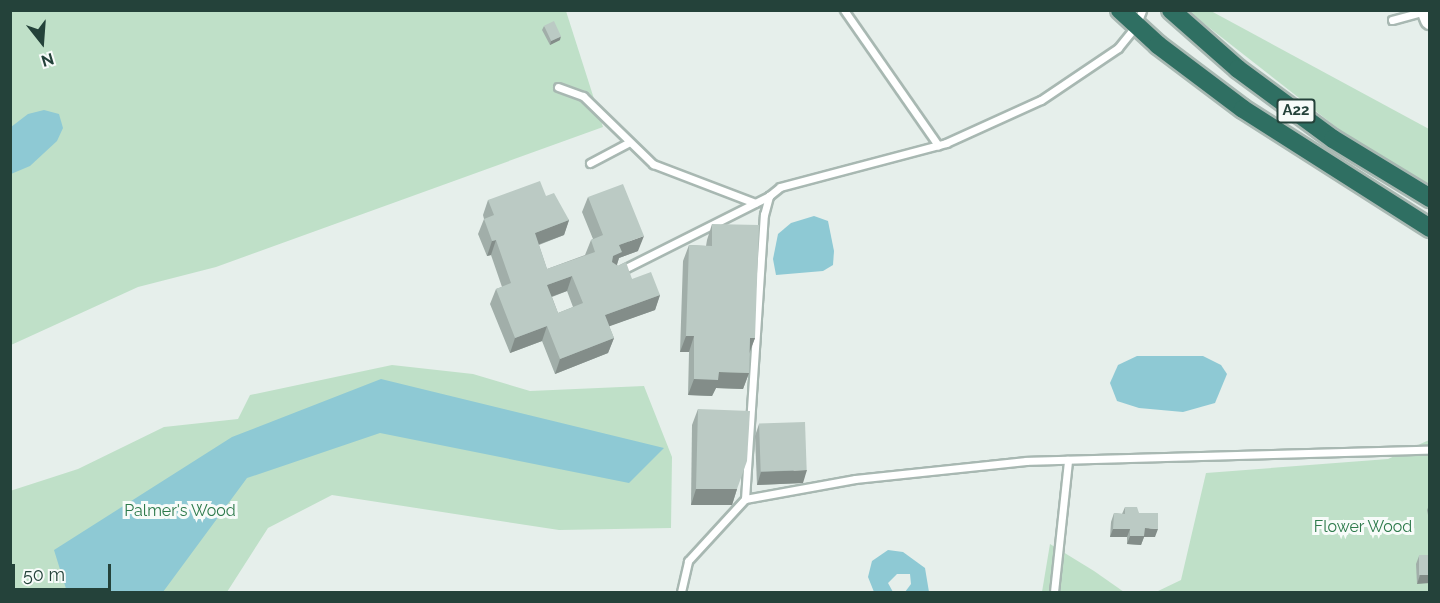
<!DOCTYPE html>
<style>
body{margin:0}
#map{position:relative;width:1440px;height:603px;overflow:hidden;background:#e6efeb;font-family:Raleway,sans-serif}
div>[style]{position:absolute}
[style*='--x']{left:calc(var(--x)*1px);top:calc(var(--y)*1px);width:calc(var(--w)*1px);rotate:calc(var(--a)*1deg)}
.green>*{inset:0;background:#bfe0c8}
.water>*{inset:0;background:#8ec9d4}
.roads{filter:drop-shadow(2px 0 #a8b8b2) drop-shadow(-2px 0 #a8b8b2) drop-shadow(0 2px #a8b8b2) drop-shadow(0 -2px #a8b8b2)}
.lane>*{height:7px;margin:-3.5px;padding:0 3.5px;transform-origin:3.5px;border-radius:3.5px;background:#fff}
.secondary>*{height:18px;margin:-9px;padding:0 9px;transform-origin:9px;border-radius:9px;background:#fff}
.highway>*{height:18px;margin:-9px;padding:0 9px;transform-origin:9px;border-radius:9px;background:#2f6f62}
.wall>*{inset:0;background:#a1aea9}
.shaded-wall>*{inset:0;background:#838d89}
.building>*{inset:0;background:#bbcac4;transform-origin:0 0}
span{translate:-50% -50%;white-space:nowrap;text-align:center;line-height:1.15;-webkit-text-stroke:6px #f7fbf9;paint-order:stroke}
.shield-label span{padding:2px 4px;background:#f7fbf9;border:2px solid;border-radius:4px;-webkit-text-stroke-width:0}
.shield-label{font-size:15px;color:#24423a;font-weight:700}
.park-label{font-size:16px;color:#2d7a4b}
.frame{position:absolute;inset:0;border:12px solid #24423a;pointer-events:none}
.north{position:absolute;left:12px;top:12px;width:60px;height:60px;-webkit-text-stroke:4px #f7fbf9;paint-order:stroke;rotate:163deg;font-size:16px;font-weight:700;line-height:24px;text-align:center;color:#24423a}
.north::after{content:'';display:block;margin:auto;width:21px;height:27px;background:#24423a;clip-path:polygon(50% 0,100% 100%,50% 72%,0 100%)}
.scale{position:absolute;left:12px;top:564px;width:99px;height:27px;box-sizing:border-box;border:3px solid #24423a;border-top:0;padding-left:8px;font-size:18px;line-height:21px;white-space:nowrap;color:#24423a;-webkit-text-stroke:4px #f7fbf9;paint-order:stroke}
</style>
<div id="map">
<div class="green">
<i style="clip-path:polygon(10px 11px,566px 11px,603px 127px,216px 267px,138px 287px,11px 345px)"></i>
<i style="clip-path:polygon(1188px 11px,1211px 11px,1429px 129px,1429px 188px,1349px 137px)"></i>
<i style="clip-path:polygon(392px 365px,473px 374px,530px 391px,644px 386px,672px 457px,671px 528px,559px 530px,332px 495px,268px 528px,227px 592px,11px 592px,10px 491px,78px 469px,164px 427px,238px 419px,250px 395px)"></i>
<i style="clip-path:polygon(1429px 440px,1429px 592px,1156px 592px,1181px 580px,1206px 473px,1388px 459px)"></i>
<i style="clip-path:polygon(1050px 544px,1094px 571px,1124px 592px,1042px 592px)"></i>
</div>
<div class="water">
<i style="clip-path:polygon(44px 110px,59px 114px,63px 128px,57px 141px,30px 166px,11px 174px,11px 127px,28px 114px)"></i>
<i style="clip-path:polygon(814px 216px,828px 221px,834px 251px,833px 265px,823px 271px,776px 275px,773px 259px,778px 234px,791px 223px)"></i>
<i style="clip-path:polygon(1137px 356px,1203px 356px,1221px 365px,1227px 374px,1215px 403px,1183px 412px,1139px 408px,1117px 401px,1110px 383px,1118px 365px)"></i>
<i style="clip-path:polygon(381px 379px,664px 448px,629px 483px,380px 433px,247px 478px,163px 592px,67px 592px,54px 550px,232px 437px)"></i>
<i style="clip-path:polygon(888px 550px,903px 552px,925px 568px,929px 592px,905px 592px,911px 584px,910px 574px,897px 574px,888px 583px,893px 592px,874px 592px,868px 577px,872px 561px)"></i>
</div>
<div class="roads">
<div class="lane">
<i style="--x:844;--y:10;--w:165;--a:55.2"></i>
<i style="--x:1392;--y:20;--w:35;--a:-15"></i>
<i style="--x:558;--y:87;--w:27;--a:20"></i>
<i style="--x:583;--y:96;--w:98;--a:44.2"></i>
<i style="--x:653;--y:164;--w:109;--a:20.9"></i>
<i style="--x:590;--y:163;--w:43;--a:-27.8"></i>
<i style="--x:622;--y:270;--w:165;--a:-26.7"></i>
<i style="--x:745;--y:499;--w:112;--a:-10.3"></i>
<i style="--x:855;--y:479;--w:172;--a:-6"></i>
<i style="--x:1026;--y:461;--w:404;--a:-1.6"></i>
<i style="--x:681;--y:592;--w:32;--a:-77"></i>
<i style="--x:688;--y:561;--w:84;--a:-47.4"></i>
<i style="--x:745;--y:499;--w:285;--a:-86.2"></i>
<i style="--x:764;--y:215;--w:20;--a:-75"></i>
<i style="--x:769;--y:196;--w:14;--a:-39"></i>
<i style="--x:780;--y:187;--w:172;--a:-14.8"></i>
<i style="--x:946;--y:143;--w:104;--a:-24.4"></i>
<i style="--x:1041;--y:100;--w:93;--a:-34"></i>
<i style="--x:1118;--y:48;--w:28;--a:-51"></i>
<i style="--x:1136;--y:26;--w:17;--a:-69"></i>
<i style="--x:1054;--y:592;--w:133;--a:-83.9"></i>
</div>
<div class="secondary">
<i style="--x:1426;--y:10;--w:11;--a:68"></i>
</div>
<div class="highway">
<i style="--x:1120;--y:10;--w:52;--a:42.6"></i>
<i style="--x:1158;--y:45;--w:106;--a:37"></i>
<i style="--x:1243;--y:109;--w:222;--a:32.5"></i>
<i style="--x:1171;--y:10;--w:89;--a:41.4"></i>
<i style="--x:1238;--y:69;--w:118;--a:36.4"></i>
<i style="--x:1333;--y:139;--w:114;--a:31.3"></i>
</div>
</div>
<div class="wall">
<i style="clip-path:polygon(544px 26px,560px 40px,550px 45px,542px 30px)"></i>
<i style="clip-path:polygon(evenodd,546px 196px,569px 220px,564px 235px,539px 245px,547px 269px,585px 255px,591px 240px,593px 239px,582px 212px,588px 197px,638px 251px,619px 258px,617px 265px,632px 279px,660px 295px,655px 310px,609px 326px,614px 338px,608px 353px,555px 374px,542px 341px,510px 353px,490px 304px,496px 289px,502px 287px,491px 255px,487px 256px,478px 234px,484px 219px,483px 215px,488px 200px,546px 196px,567px 291px,573px 307px,558px 313px,552px 297px,567px 291px)"></i>
<i style="clip-path:polygon(712px 224px,755px 338px,749px 353px,749px 373px,743px 389px,716px 388px,712px 396px,688px 395px,689px 352px,680px 352px,683px 261px,689px 245px,706px 246px,707px 240px)"></i>
<i style="clip-path:polygon(698px 409px,737px 489px,732px 505px,691px 505px,692px 425px)"></i>
<i style="clip-path:polygon(759px 424px,803px 483px,757px 485px,755px 436px)"></i>
<i style="clip-path:polygon(1430px 503px,1430px 525px,1427px 510px)"></i>
<i style="clip-path:polygon(1125px 507px,1139px 513px,1155px 537px,1144px 537px,1141px 545px,1127px 544px,1127px 537px,1110px 537px,1111px 522px,1114px 513px,1122px 514px)"></i>
<i style="clip-path:polygon(1430px 555px,1417px 584px,1416px 564px,1419px 556px)"></i>
</div>
<div class="shaded-wall">
<i style="clip-path:polygon(561px 36px,560px 40px,550px 45px,551px 41px)"></i>
<i style="clip-path:polygon(569px 220px,564px 235px,529px 248px,535px 233px)"></i>
<i style="clip-path:polygon(644px 236px,638px 251px,619px 258px,616px 267px,608px 271px,613px 256px,619px 245px)"></i>
<i style="clip-path:polygon(496px 240px,491px 255px,487px 256px,492px 241px)"></i>
<i style="clip-path:polygon(572px 276px,567px 291px,542px 300px,547px 285px)"></i>
<i style="clip-path:polygon(660px 295px,655px 310px,599px 330px,605px 315px)"></i>
<i style="clip-path:polygon(547px 326px,542px 341px,510px 353px,515px 338px)"></i>
<i style="clip-path:polygon(686px 336px,694px 336px,689px 352px,680px 352px)"></i>
<i style="clip-path:polygon(614px 338px,608px 353px,555px 374px,560px 359px)"></i>
<i style="clip-path:polygon(750px 338px,755px 338px,749px 354px)"></i>
<i style="clip-path:polygon(719px 372px,749px 373px,743px 389px,716px 388px,712px 396px,688px 395px,694px 379px)"></i>
<i style="clip-path:polygon(807px 470px,803px 483px,757px 485px,761px 472px)"></i>
<i style="clip-path:polygon(696px 489px,737px 489px,732px 505px,691px 505px)"></i>
<i style="clip-path:polygon(1145px 528px,1158px 529px,1155px 537px,1144px 537px,1141px 545px,1127px 544px,1130px 536px)"></i>
<i style="clip-path:polygon(1113px 529px,1130px 529px,1127px 537px,1110px 537px)"></i>
<i style="clip-path:polygon(1420px 575px,1430px 575px,1430px 583px,1417px 584px)"></i>
</div>
<div class="building">
<i style="left:554px;top:21px;width:17px;height:11px;rotate:65deg"></i>
<i style="clip-path:polygon(evenodd,540px 181px,546px 196px,554px 193px,569px 220px,535px 233px,547px 269px,595px 252px,591px 240px,603px 235px,588px 197px,623px 184px,644px 236px,619px 245px,622px 252px,613px 256px,612px 262px,618px 266px,626px 262px,632px 279px,651px 272px,660px 295px,605px 315px,614px 338px,560px 359px,547px 326px,515px 338px,496px 289px,511px 283px,496px 240px,492px 241px,484px 219px,494px 215px,488px 200px,540px 181px,572px 276px,583px 303px,558px 313px,547px 285px,572px 276px)"></i>
<i style="clip-path:polygon(712px 224px,759px 225px,755px 338px,750px 338px,749px 373px,719px 372px,718px 380px,694px 379px,694px 336px,686px 336px,689px 245px,712px 246px)"></i>
<i style="clip-path:polygon(698px 409px,750px 411px,747px 461px,737px 489px,696px 489px)"></i>
<i style="left:805px;top:422px;width:48px;height:46px;rotate:88deg"></i>
<i style="clip-path:polygon(1125px 507px,1137px 507px,1139px 513px,1158px 513px,1158px 529px,1145px 528px,1144px 536px,1130px 536px,1130px 529px,1113px 529px,1114px 513px,1125px 514px)"></i>
<i style="left:1430px;top:555px;width:20px;height:11px;rotate:90deg"></i>
</div>
<div class="shield-label">
<span style="left:1296px;top:111px">A22</span>
</div>
<div class="park-label">
<span style="left:180px;top:511px">Palmer's Wood</span>
<span style="left:1363px;top:527px">Flower Wood</span>
</div>
<div class="frame"></div>
<div class="north">N</div>
<div class="scale">50 m</div>
</div>
